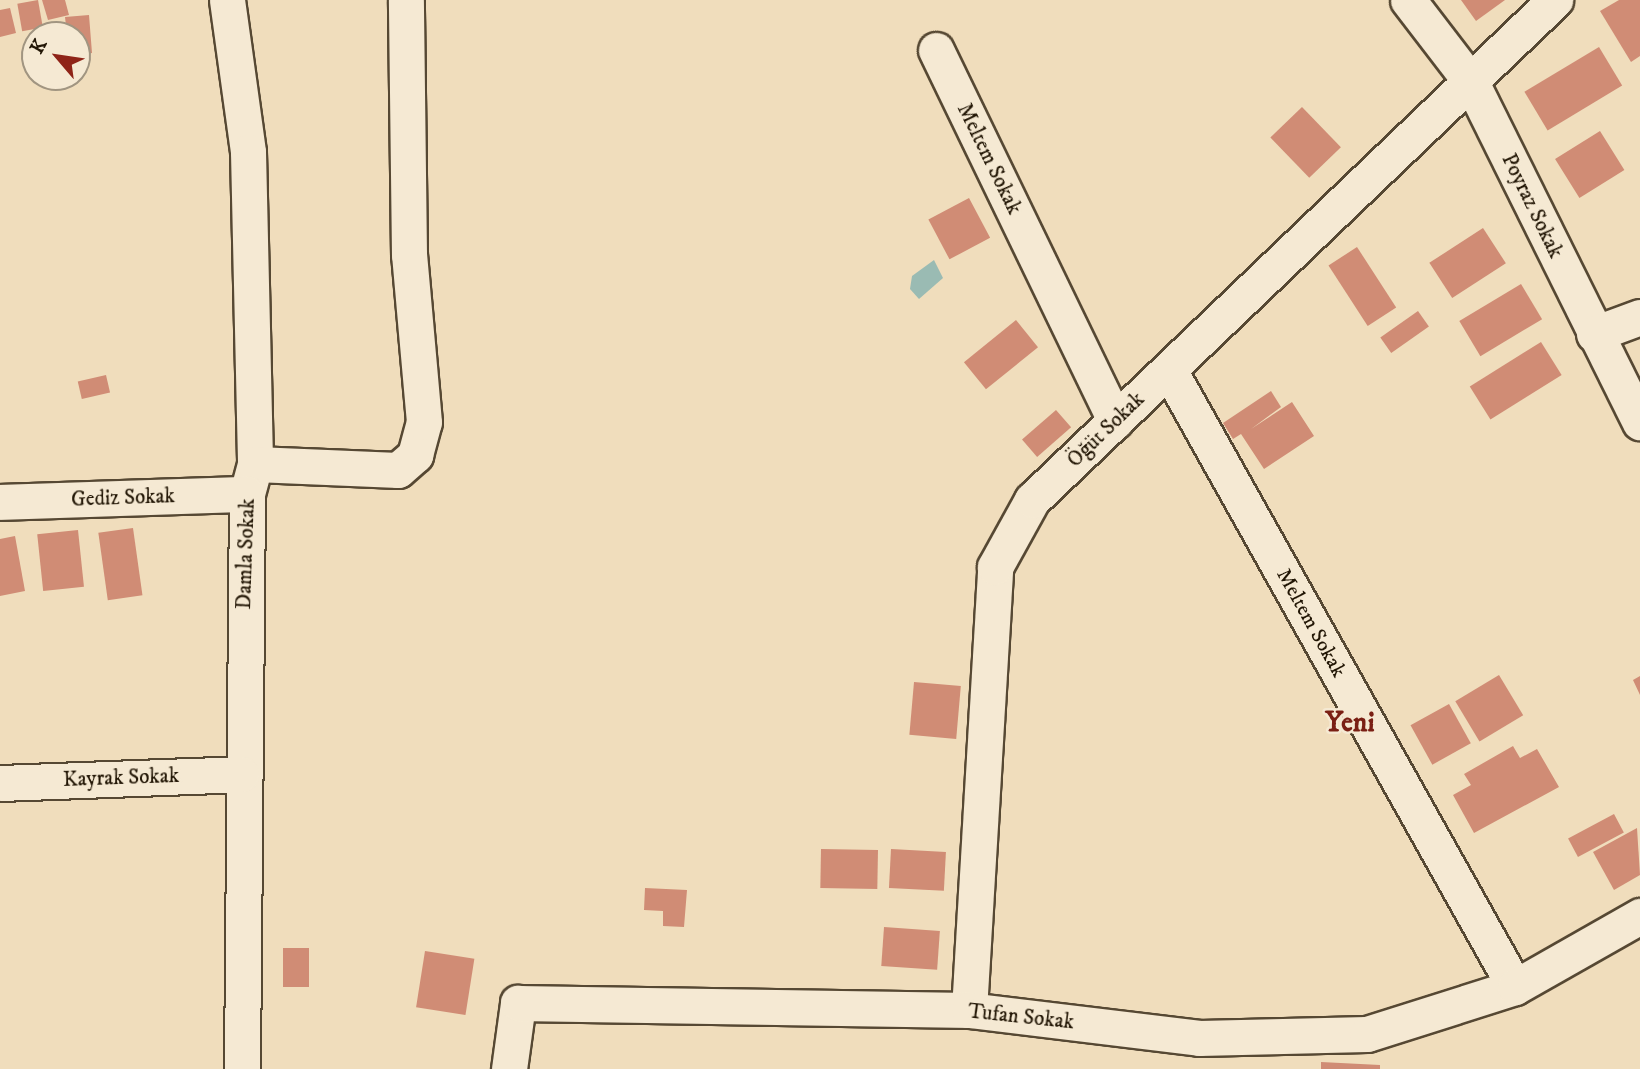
<!DOCTYPE html>
<meta charset="utf-8">
<style>
body{margin:0}
#map{position:relative;width:1640px;height:1069px;overflow:hidden;background:#f0ddbc;font-family:"IM FELL DW Pica",serif}
div>[style]{position:absolute}
[style*='--x']{left:calc(var(--x)*1px);top:calc(var(--y)*1px);width:calc(var(--w)*1px);rotate:calc(var(--a)*1deg)}
.water>*{inset:0;background:#9abbb3}
.building>*{inset:0;background:#d08c75;transform-origin:0 0}
.roads{filter:drop-shadow(2px 0 #564833) drop-shadow(-2px 0 #564833) drop-shadow(0 2px #564833) drop-shadow(0 -2px #564833)}
.street>*{height:35px;margin:-17.5px;padding:0 17.5px;transform-origin:17.5px;border-radius:17.5px;background:#f5e9d3}
span{translate:-50% -50%;white-space:nowrap;text-align:center;line-height:1.15;-webkit-text-stroke:5px #f5e9d3;paint-order:stroke}
.street-label{font-size:21px;color:#221605}
.district-label{font-size:28px;color:#7a1f14;font-weight:700}
.north{position:absolute;left:21px;top:21px;width:70px;height:70px;box-sizing:border-box;background:#f5e9d3;border:2px solid #a19581;border-radius:50%;rotate:299deg;font-size:19px;font-weight:700;line-height:28px;text-align:center;color:#221605}
.north::after{content:'';display:block;margin:auto;width:24px;height:32px;background:#8f2418;clip-path:polygon(50% 0,100% 100%,50% 72%,0 100%)}
</style>
<div id="map">
<div class="water">
<i style="clip-path:polygon(934px 260px,943px 278px,919px 299px,910px 289px,912px 276px)"></i>
</div>
<div class="building">
<i style="left:38px;top:0;width:28px;height:21px;rotate:80deg"></i>
<i style="clip-path:polygon(42px 0,65px 0,69px 15px,48px 20px)"></i>
<i style="clip-path:polygon(1461px 0,1505px 0,1476px 21px)"></i>
<i style="clip-path:polygon(1619px 0,1640px 0,1640px 56px,1631px 62px,1600px 11px)"></i>
<i style="clip-path:polygon(10px 8px,16px 33px,0 37px,0 10px)"></i>
<i style="clip-path:polygon(89px 15px,92px 53px,77px 55px,77px 35px,67px 35px,65px 17px)"></i>
<i style="left:1599px;top:47px;width:45px;height:87px;rotate:59deg"></i>
<i style="left:1302px;top:107px;width:56px;height:44px;rotate:46deg"></i>
<i style="left:1600px;top:131px;width:46px;height:53px;rotate:58deg"></i>
<i style="left:969px;top:198px;width:45px;height:46px;rotate:62deg"></i>
<i style="left:1483px;top:228px;width:42px;height:64px;rotate:57deg"></i>
<i style="left:1357px;top:247px;width:72px;height:34px;rotate:57deg"></i>
<i style="left:1521px;top:284px;width:41px;height:72px;rotate:59deg"></i>
<i style="left:1418px;top:311px;width:19px;height:46px;rotate:55deg"></i>
<i style="left:1016px;top:320px;width:35px;height:67px;rotate:51deg"></i>
<i style="left:1541px;top:342px;width:39px;height:84px;rotate:58deg"></i>
<i style="left:106px;top:375px;width:18px;height:29px;rotate:77deg"></i>
<i style="clip-path:polygon(1271px 391px,1281px 407px,1251px 429px,1292px 402px,1314px 436px,1264px 469px,1241px 434px,1233px 439px,1223px 423px)"></i>
<i style="left:1056px;top:410px;width:23px;height:45px;rotate:49deg"></i>
<i style="left:133px;top:528px;width:68px;height:35px;rotate:82deg"></i>
<i style="left:78px;top:530px;width:57px;height:41px;rotate:84deg"></i>
<i style="clip-path:polygon(15px 536px,25px 591px,0 596px,0 539px)"></i>
<i style="left:1499px;top:675px;width:47px;height:51px;rotate:59deg"></i>
<i style="clip-path:polygon(1640px 676px,1640px 695px,1633px 680px)"></i>
<i style="left:914px;top:682px;width:47px;height:53px;rotate:5deg"></i>
<i style="left:1449px;top:704px;width:45px;height:44px;rotate:61deg"></i>
<i style="clip-path:polygon(1513px 746px,1520px 758px,1537px 749px,1559px 787px,1474px 833px,1453px 795px,1471px 785px,1464px 774px)"></i>
<i style="left:1614px;top:814px;width:21px;height:52px;rotate:62deg"></i>
<i style="clip-path:polygon(1637px 828px,1640px 875px,1614px 890px,1593px 852px)"></i>
<i style="left:821px;top:849px;width:57px;height:39px;rotate:1deg"></i>
<i style="left:891px;top:849px;width:55px;height:39px;rotate:3deg"></i>
<i style="clip-path:polygon(645px 888px,687px 890px,684px 927px,663px 926px,663px 911px,644px 910px)"></i>
<i style="left:884px;top:927px;width:56px;height:39px;rotate:4deg"></i>
<i style="left:283px;top:948px;width:26px;height:39px"></i>
<i style="left:425px;top:951px;width:50px;height:57px;rotate:9deg"></i>
<i style="clip-path:polygon(1321px 1062px,1380px 1065px,1380px 1069px,1321px 1069px)"></i>
</div>
<div class="roads">
<div class="street">
<i style="--x:227;--y:0;--w:153;--a:82.1"></i>
<i style="--x:248;--y:152;--w:312;--a:88.7"></i>
<i style="--x:255;--y:464;--w:31;--a:105"></i>
<i style="--x:247;--y:494;--w:575;--a:90.5"></i>
<i style="--x:1408;--y:0;--w:103;--a:52.5"></i>
<i style="--x:1471;--y:82;--w:380;--a:63.6"></i>
<i style="--x:936;--y:50;--w:412;--a:64.2"></i>
<i style="--x:1594;--y:334;--w:49;--a:-20.3"></i>
<i style="--x:1169;--y:370;--w:707;--a:60.72"></i>
<i style="--x:255;--y:464;--w:143;--a:2.4"></i>
<i style="--x:398;--y:470;--w:23;--a:-41"></i>
<i style="--x:415;--y:455;--w:34;--a:-75"></i>
<i style="--x:424;--y:422;--w:168;--a:-95.1"></i>
<i style="--x:409;--y:255;--w:255;--a:-90.7"></i>
<i style="--x:0;--y:502;--w:247;--a:-1.9"></i>
<i style="--x:0;--y:783;--w:241;--a:-2.1"></i>
<i style="--x:969;--y:1010;--w:444;--a:-86.6"></i>
<i style="--x:995;--y:567;--w:77;--a:-61.1"></i>
<i style="--x:1032;--y:500;--w:724;--a:-43.71"></i>
<i style="--x:509;--y:1069;--w:67;--a:-82.2"></i>
<i style="--x:518;--y:1003;--w:451;--a:0.9"></i>
<i style="--x:969;--y:1010;--w:232;--a:6.9"></i>
<i style="--x:1199;--y:1038;--w:168;--a:-1.4"></i>
<i style="--x:1367;--y:1034;--w:155;--a:-17.6"></i>
<i style="--x:1515;--y:987;--w:144;--a:-29.6"></i>
</div>
</div>
<div class="street-label">
<span style="left:989px;top:159px;rotate:64deg">Meltem Sokak</span>
<span style="left:1532px;top:206px;rotate:64deg">Poyraz Sokak</span>
<span style="left:1106px;top:430px;rotate:-44deg">Öğüt Sokak</span>
<span style="left:123px;top:498px;rotate:-2deg">Gediz Sokak</span>
<span style="left:246px;top:554px;rotate:-88deg">Damla Sokak</span>
<span style="left:1311px;top:623px;rotate:61deg">Meltem Sokak</span>
<span style="left:121px;top:778px;rotate:-2deg">Kayrak Sokak</span>
<span style="left:1021px;top:1017px;rotate:6deg">Tufan Sokak</span>
</div>
<div class="district-label">
<span style="left:1350px;top:723px">Yeni</span>
</div>
<div class="north">K</div>
</div>
